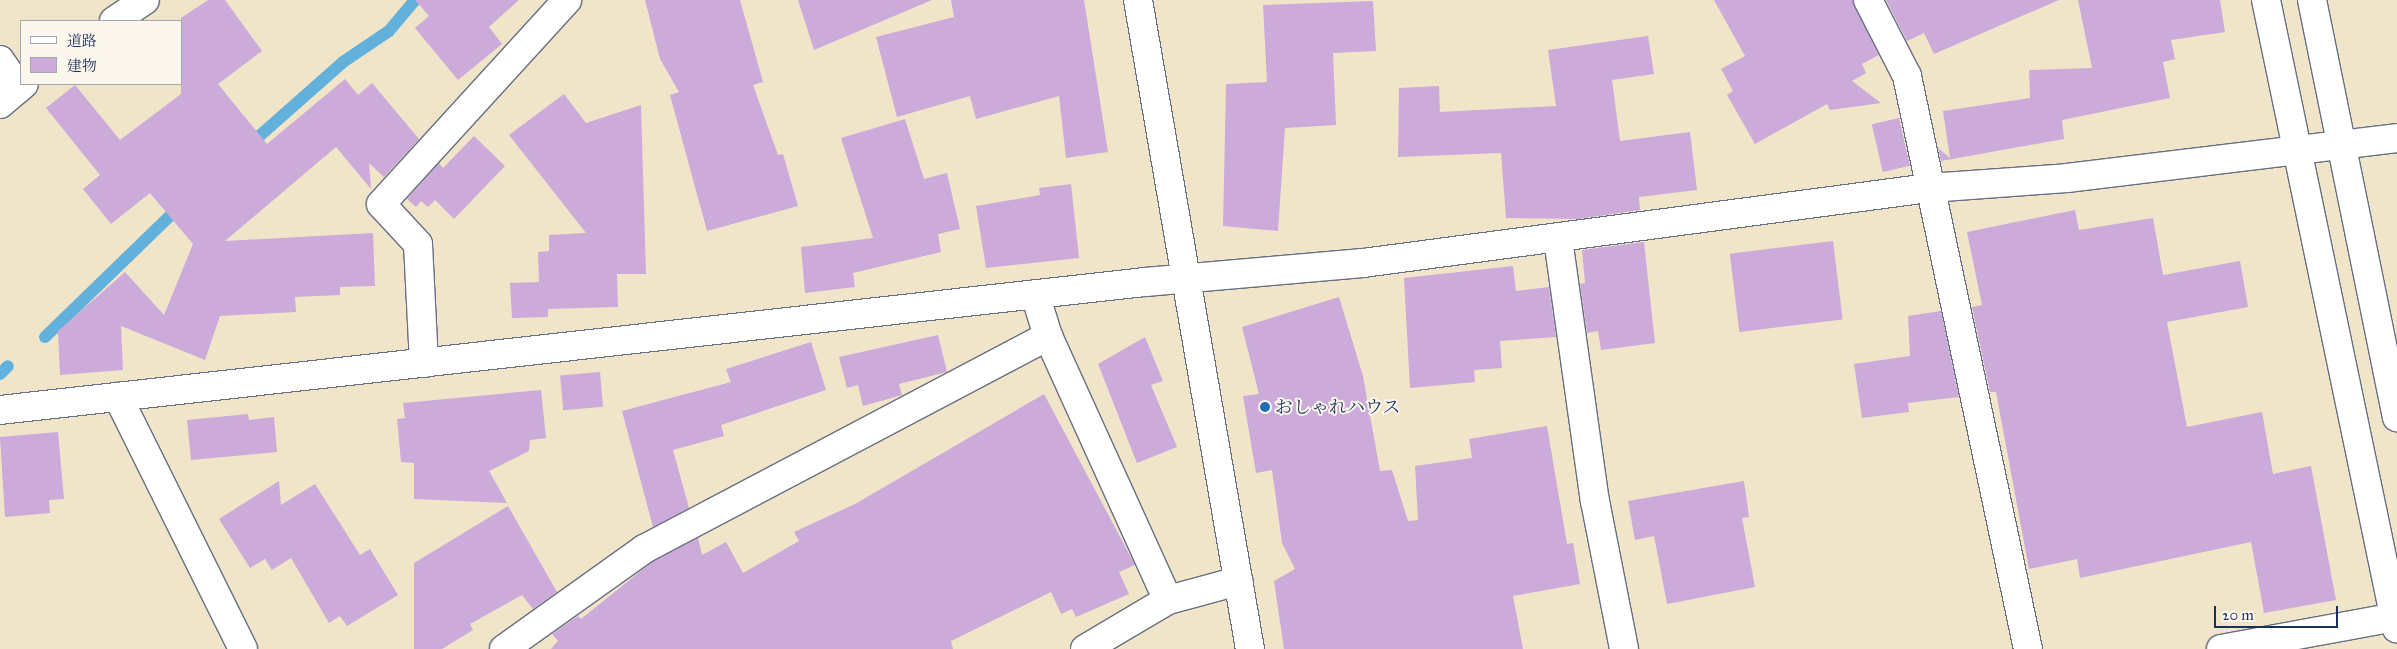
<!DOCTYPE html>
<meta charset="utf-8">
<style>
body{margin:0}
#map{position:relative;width:2397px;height:649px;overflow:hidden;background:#f1e5c9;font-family:"IM FELL Great Primer","Noto Serif JP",serif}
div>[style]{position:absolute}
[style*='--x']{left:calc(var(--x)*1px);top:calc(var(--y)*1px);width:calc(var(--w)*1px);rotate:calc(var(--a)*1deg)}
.stream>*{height:12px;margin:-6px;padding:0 6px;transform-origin:6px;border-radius:6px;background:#62b0dc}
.building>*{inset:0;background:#ccaada;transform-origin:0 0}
.roads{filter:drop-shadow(1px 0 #666f83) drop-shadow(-1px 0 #666f83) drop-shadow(0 1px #666f83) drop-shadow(0 -1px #666f83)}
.minor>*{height:28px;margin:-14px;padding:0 14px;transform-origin:14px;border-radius:14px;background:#fff}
.dots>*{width:14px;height:14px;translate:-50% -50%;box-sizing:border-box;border:2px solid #fbf7ec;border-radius:50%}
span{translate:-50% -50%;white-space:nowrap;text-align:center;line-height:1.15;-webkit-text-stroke:4px #fbf7ec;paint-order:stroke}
.poi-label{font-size:18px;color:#1b2f5e}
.left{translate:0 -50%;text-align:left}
.legend{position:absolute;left:20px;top:20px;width:162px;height:65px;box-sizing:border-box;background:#fbf7ec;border:1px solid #a1a7b3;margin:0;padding:6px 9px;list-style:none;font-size:15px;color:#1b2f5e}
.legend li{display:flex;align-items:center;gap:10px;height:25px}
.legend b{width:25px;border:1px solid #a1a7b3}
.scale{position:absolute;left:2214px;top:606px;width:124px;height:22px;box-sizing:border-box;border:2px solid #1b2f5e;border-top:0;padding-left:6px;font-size:15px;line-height:18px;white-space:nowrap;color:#1b2f5e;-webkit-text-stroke:4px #fbf7ec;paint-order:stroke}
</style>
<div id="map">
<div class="stream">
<i style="--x:247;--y:147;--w:128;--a:-41.5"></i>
<i style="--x:343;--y:62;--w:55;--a:-34"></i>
<i style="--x:389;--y:31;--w:40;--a:-50"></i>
<i style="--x:45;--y:337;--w:190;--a:-44.1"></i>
<i style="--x:0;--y:374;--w:11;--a:-45"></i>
</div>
<div class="building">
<i style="clip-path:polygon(208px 0,225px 0,262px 51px,218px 84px,267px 144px,345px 79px,358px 95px,372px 83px,419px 139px,384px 177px,369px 163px,371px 189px,336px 147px,225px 241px,373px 233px,375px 286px,340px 287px,340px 295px,295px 297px,296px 312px,220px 316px,205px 360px,121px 326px,123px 370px,60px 375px,58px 331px,125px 272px,164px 315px,193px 244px,150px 193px,111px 224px,83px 189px,100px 175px,46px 108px,75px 85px,120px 140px,181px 94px,181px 18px)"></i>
<i style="clip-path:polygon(415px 0,519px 0,489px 27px,502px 44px,458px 80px,415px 28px,429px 16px)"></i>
<i style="clip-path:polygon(645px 0,740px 0,763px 82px,753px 85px,778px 155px,783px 154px,798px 206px,707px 231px,670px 95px,679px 92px,660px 59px)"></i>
<i style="clip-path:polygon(798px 0,932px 0,814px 50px)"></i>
<i style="clip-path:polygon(951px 0,1084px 0,1108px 152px,1066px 158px,1059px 96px,976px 119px,970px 96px,897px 117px,876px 37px,954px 17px)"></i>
<i style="clip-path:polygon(1714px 0,1852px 0,1879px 55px,1862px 64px,1866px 73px,1852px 81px,1881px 103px,1830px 110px,1827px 104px,1755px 144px,1727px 95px,1733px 91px,1721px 69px,1745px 56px)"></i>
<i style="clip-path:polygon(1886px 0,2059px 0,1934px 54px,1924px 33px,1907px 41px)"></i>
<i style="clip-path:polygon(2078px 0,2220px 0,2225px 32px,2171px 40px,2175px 59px,2163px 62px,2170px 98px,2062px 120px,2064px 139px,1941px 161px,1938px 148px,1950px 158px,1943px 111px,2030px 98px,2029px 70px,2092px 68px)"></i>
<i style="clip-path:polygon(1373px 1px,1376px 51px,1333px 53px,1336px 125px,1285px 128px,1278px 231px,1223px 226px,1226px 84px,1267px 82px,1263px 5px)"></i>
<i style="clip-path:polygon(1648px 36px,1654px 74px,1612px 80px,1620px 141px,1690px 132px,1697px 190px,1639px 197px,1640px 210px,1578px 219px,1506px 218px,1501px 153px,1398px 157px,1399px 88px,1439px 86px,1440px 112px,1556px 106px,1548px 50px)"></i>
<i style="clip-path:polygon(564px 94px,586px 123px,641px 105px,646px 274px,617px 274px,618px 307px,548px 309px,548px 317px,512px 318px,510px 283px,539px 282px,538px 252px,549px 251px,549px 235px,586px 233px,509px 135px)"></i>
<i style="left:1899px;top:118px;width:49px;height:28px;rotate:77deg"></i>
<i style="clip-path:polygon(905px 119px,924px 179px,947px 173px,960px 229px,938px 234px,941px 252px,853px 273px,855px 287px,805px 293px,801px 247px,873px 238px,841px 138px)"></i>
<i style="clip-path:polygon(474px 136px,505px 166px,454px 219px,435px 200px,428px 207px,421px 201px,416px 207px,407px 199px,439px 163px,443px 168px)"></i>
<i style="clip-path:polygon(1071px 184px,1079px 258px,986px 268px,976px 206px,1040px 195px,1039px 188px)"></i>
<i style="clip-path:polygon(2075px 210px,2079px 230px,2153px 218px,2163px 275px,2240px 261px,2248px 307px,2167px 322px,2187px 427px,2262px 412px,2273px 474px,2311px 466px,2336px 600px,2264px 613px,2251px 542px,2080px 578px,2077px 559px,2029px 569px,1996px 392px,1990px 392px,1972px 307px,1982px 305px,1967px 232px)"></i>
<i style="left:1833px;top:241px;width:79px;height:104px;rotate:83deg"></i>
<i style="clip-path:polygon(1644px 242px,1655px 343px,1601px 350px,1598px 331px,1587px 333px,1580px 284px,1585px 283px,1582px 250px)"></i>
<i style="clip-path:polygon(1513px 266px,1516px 291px,1549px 287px,1556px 337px,1500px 341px,1502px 368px,1474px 370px,1475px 382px,1410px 388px,1404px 278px)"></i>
<i style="clip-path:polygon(1339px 297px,1363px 376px,1380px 471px,1392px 470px,1408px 521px,1418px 520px,1415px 466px,1472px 458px,1469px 439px,1547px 426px,1567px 544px,1573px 543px,1580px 584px,1513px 596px,1523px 649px,1284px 649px,1274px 581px,1295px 569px,1282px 543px,1272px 470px,1256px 473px,1243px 396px,1259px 394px,1242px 327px)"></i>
<i style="clip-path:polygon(1941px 311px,1959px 397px,1908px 403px,1909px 412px,1862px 418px,1854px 364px,1910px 356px,1908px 316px)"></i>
<i style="clip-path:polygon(938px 335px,947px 372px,899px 384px,902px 395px,863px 406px,858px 385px,847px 388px,839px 357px)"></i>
<i style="clip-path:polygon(1145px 337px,1163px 381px,1151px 385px,1177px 447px,1137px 463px,1098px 364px)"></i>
<i style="clip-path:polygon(811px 342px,826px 390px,721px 425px,724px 436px,673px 450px,689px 508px,653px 527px,622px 411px,731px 382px,726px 369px)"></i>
<i style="left:600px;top:372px;width:35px;height:40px;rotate:85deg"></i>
<i style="clip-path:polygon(541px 390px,546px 438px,530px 440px,529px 451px,489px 471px,507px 503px,414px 499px,414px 463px,401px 462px,397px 419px,405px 418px,403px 403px)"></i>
<i style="clip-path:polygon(1044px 394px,1135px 565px,1119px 572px,1129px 594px,1076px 617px,1072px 609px,1061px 614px,1051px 592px,951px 641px,953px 649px,551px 649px,558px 641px,552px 634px,578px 616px,581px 619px,652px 562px,698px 538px,702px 555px,726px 542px,743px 573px,799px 541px,794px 532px,855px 504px)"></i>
<i style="clip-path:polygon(248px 414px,249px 420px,274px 417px,277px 452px,191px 460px,187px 420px)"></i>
<i style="clip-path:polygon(58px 432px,64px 499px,49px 500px,50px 513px,5px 517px,0 437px)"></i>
<i style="clip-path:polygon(279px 481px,281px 505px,315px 484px,360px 555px,370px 549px,398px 595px,347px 626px,340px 616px,329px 623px,291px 558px,272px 570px,265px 559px,250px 568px,219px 519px)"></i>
<i style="clip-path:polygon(1744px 481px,1749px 517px,1742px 518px,1755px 587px,1667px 604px,1654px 536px,1635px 540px,1628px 501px)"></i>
<i style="clip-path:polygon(508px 506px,557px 592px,533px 609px,522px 595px,470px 624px,473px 630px,442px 649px,414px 649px,414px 563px)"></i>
</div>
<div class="roads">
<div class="minor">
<i style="--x:1138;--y:0;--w:659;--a:80.21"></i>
<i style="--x:1868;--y:0;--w:85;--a:62.8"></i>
<i style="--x:1907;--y:76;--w:586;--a:78.08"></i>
<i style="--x:2266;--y:0;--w:642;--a:78.24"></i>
<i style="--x:2312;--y:0;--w:426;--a:78.5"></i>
<i style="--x:114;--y:21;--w:37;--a:-34"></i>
<i style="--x:0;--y:60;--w:34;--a:56"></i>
<i style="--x:0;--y:104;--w:31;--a:-40"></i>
<i style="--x:1558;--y:239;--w:265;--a:82"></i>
<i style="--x:1595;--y:501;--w:151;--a:78.9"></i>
<i style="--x:1035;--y:294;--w:44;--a:72.8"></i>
<i style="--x:1048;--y:336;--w:290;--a:65.6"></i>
<i style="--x:424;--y:363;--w:119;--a:-92.9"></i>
<i style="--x:418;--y:244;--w:54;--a:-132.8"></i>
<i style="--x:381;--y:204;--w:276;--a:-47.6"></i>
<i style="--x:118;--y:397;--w:281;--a:63.6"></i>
<i style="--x:0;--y:410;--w:1152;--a:-6.38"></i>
<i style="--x:1145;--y:282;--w:219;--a:-5"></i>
<i style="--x:1363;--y:263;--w:571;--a:-7.55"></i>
<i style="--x:1929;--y:188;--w:138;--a:-4.1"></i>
<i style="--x:2067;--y:178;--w:332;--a:-6.9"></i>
<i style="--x:504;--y:649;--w:172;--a:-35.5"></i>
<i style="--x:644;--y:549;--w:457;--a:-27.8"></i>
<i style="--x:1085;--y:649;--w:96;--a:-30.6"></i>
<i style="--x:1168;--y:600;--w:73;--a:-15.2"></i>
<i style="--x:2221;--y:649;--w:177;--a:-10.4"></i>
</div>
</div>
<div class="dots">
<i style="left:1265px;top:407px;background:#1f6fb2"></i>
</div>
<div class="poi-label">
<span class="left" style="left:1275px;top:407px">おしゃれハウス</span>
</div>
<ul class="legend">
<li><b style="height:6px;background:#fff"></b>道路</li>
<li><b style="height:14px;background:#ccaada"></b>建物</li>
</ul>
<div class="scale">20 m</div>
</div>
